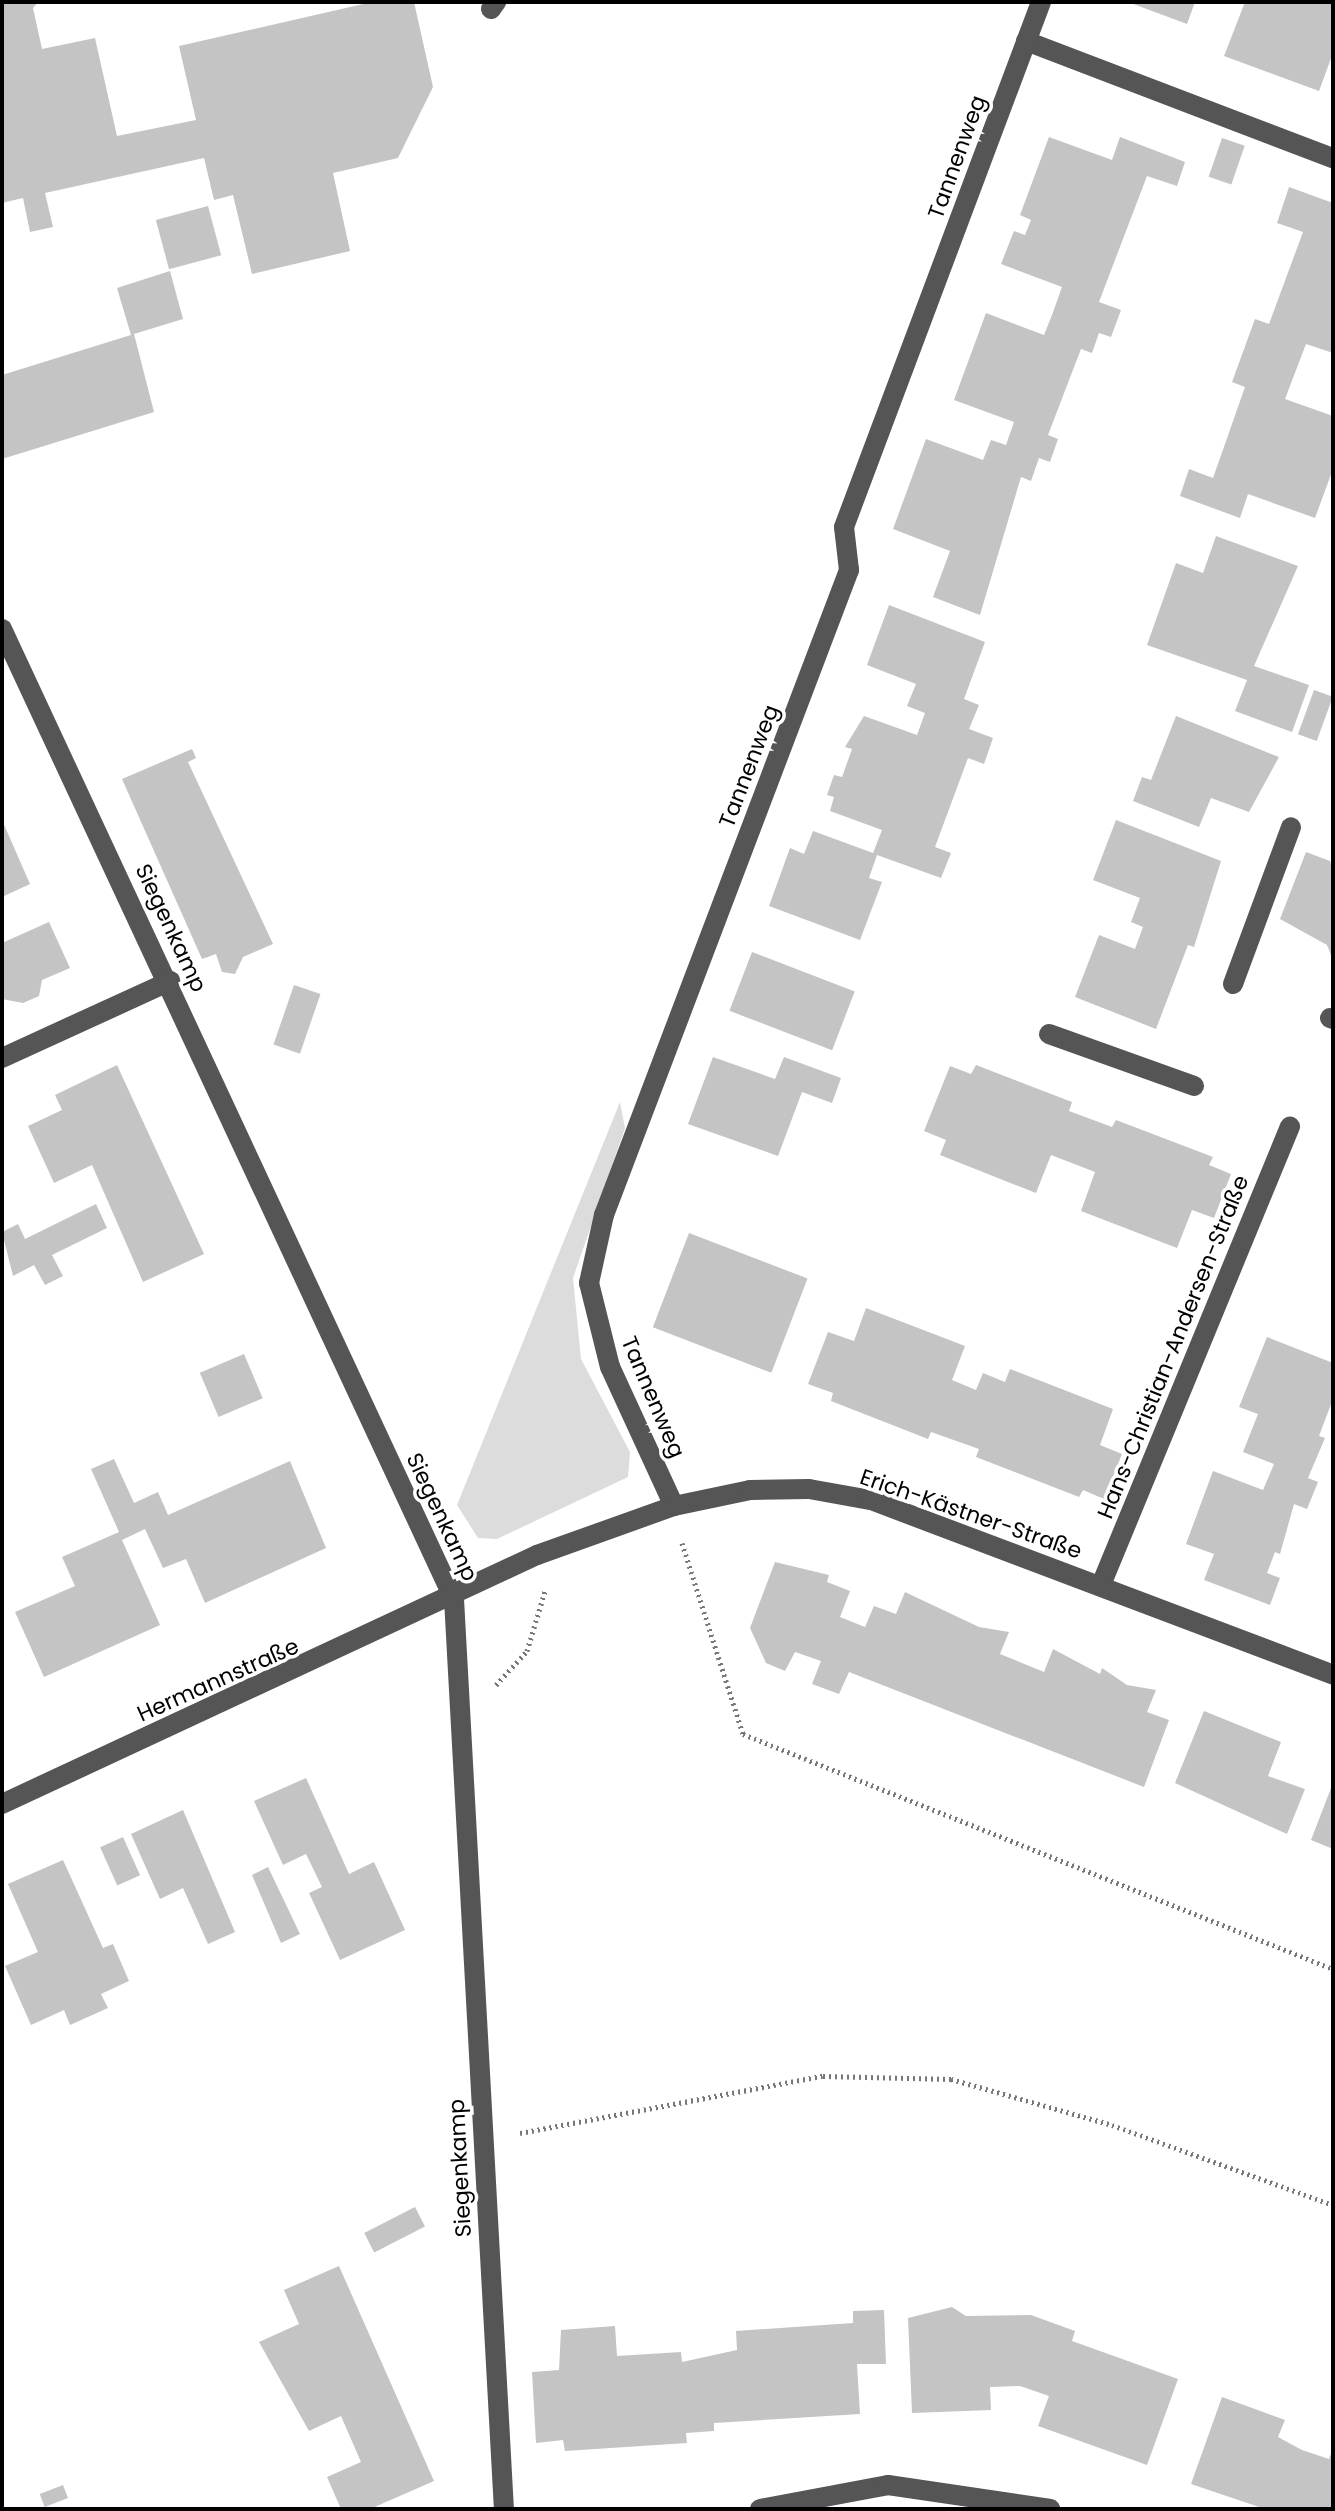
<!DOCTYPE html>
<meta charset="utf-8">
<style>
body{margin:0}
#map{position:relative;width:1335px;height:2511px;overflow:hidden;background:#fff;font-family:Poppins,sans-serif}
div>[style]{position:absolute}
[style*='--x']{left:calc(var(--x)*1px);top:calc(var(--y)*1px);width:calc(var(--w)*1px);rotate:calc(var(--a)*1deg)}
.green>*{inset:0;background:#dcdcdc}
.building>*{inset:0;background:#c4c4c4;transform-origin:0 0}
.path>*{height:5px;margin-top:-2.5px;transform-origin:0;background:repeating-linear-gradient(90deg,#777 0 2px,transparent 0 6px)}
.minor>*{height:20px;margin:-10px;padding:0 10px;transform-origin:10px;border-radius:10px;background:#555}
span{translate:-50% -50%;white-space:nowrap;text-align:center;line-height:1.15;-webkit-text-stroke:7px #fff;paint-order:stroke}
.street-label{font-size:22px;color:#000}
.frame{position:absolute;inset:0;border:4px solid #000;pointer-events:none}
</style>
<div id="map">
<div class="green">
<i style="clip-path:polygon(620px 1102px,625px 1128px,573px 1278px,581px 1359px,630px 1452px,628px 1477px,497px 1539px,478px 1538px,457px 1505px)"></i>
</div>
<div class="building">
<i style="clip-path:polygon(2px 2px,38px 2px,33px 8px,42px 49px,95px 38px,117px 136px,196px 120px,179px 46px,372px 2px,414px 2px,433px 87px,398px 158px,333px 173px,350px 251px,252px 274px,233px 195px,214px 200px,204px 158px,45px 193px,53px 227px,30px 232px,23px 198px,2px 203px)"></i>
<i style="clip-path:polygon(1128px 2px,1195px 2px,1187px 24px)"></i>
<i style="clip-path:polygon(1245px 2px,1333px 2px,1333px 53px,1319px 91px,1224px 56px)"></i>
<i style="clip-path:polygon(1049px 137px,1112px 160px,1120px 137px,1185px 162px,1177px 186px,1147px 176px,1099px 302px,1121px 310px,1111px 337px,1099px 333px,1092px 353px,1081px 349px,1048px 435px,1058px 439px,1050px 462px,1039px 458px,1031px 481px,1021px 477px,980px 615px,933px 597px,950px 551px,893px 529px,926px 439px,983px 460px,991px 440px,1006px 445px,1014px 422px,954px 400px,986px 313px,1044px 335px,1052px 315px,1062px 287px,1001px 264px,1014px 231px,1025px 235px,1031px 220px,1020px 215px)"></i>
<i style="left:1222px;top:138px;width:24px;height:41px;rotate:19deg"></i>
<i style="clip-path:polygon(1289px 187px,1333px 203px,1333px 353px,1306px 344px,1285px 399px,1333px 416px,1333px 469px,1315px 518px,1248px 494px,1240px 518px,1180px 496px,1189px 469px,1213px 478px,1245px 387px,1232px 382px,1255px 319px,1269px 324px,1303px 232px,1277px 223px)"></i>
<i style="left:208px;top:206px;width:51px;height:54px;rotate:75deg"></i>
<i style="clip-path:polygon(170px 271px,183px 319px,134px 334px,154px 412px,2px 459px,2px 375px,131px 335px,117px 288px)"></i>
<i style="clip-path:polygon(1216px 536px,1298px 566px,1254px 666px,1309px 685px,1292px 732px,1235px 711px,1247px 680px,1147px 645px,1176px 563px,1203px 573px)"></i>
<i style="clip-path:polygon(889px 605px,985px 642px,964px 699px,979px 705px,969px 729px,993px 738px,984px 764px,968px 758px,935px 847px,951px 853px,941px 878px,877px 855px,869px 878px,882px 882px,860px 940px,769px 906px,790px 848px,804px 854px,813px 831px,873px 853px,882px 830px,830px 811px,834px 797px,827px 795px,834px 775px,842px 777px,852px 749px,845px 747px,864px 716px,917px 735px,925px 713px,907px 706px,916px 684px,867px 665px)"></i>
<i style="left:1314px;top:690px;width:20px;height:47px;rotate:20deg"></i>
<i style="clip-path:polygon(1176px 716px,1279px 757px,1249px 812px,1211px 798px,1199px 827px,1133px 801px,1142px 777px,1151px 780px)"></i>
<i style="clip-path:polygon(192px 749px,196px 758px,188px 762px,273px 944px,243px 957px,235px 974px,222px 972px,216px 954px,202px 959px,122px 779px)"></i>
<i style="clip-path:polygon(2px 820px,30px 884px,2px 897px)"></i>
<i style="clip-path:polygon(1116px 820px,1221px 861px,1194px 947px,1188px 945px,1156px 1029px,1075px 997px,1099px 935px,1135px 949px,1143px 927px,1131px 922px,1140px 898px,1093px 880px)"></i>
<i style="clip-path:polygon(1306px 852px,1330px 861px,1333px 871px,1333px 960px,1327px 945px,1280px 919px)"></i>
<i style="clip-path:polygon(49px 922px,70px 968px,42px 980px,39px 996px,23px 1003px,2px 999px,2px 943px)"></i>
<i style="left:752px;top:952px;width:110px;height:63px;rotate:21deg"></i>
<i style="left:294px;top:985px;width:28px;height:63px;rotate:19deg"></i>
<i style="clip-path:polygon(713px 1057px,775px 1079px,784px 1057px,841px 1078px,832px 1103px,802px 1092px,778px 1156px,688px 1124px)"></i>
<i style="clip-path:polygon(117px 1065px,204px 1254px,143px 1282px,92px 1165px,54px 1183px,28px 1126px,62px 1110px,55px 1095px)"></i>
<i style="clip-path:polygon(976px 1065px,1072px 1102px,1069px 1111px,1112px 1127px,1116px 1120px,1213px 1157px,1209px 1165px,1231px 1174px,1214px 1218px,1192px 1210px,1177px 1248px,1081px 1211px,1095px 1172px,1051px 1155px,1036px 1193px,940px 1155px,946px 1140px,924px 1131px,950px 1066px,971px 1074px)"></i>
<i style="clip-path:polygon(96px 1204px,107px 1228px,52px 1255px,63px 1276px,45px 1285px,34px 1265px,13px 1276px,2px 1232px,18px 1224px,25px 1239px)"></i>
<i style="left:689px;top:1233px;width:127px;height:101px;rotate:21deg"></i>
<i style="clip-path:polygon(866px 1308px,965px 1346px,952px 1380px,976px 1390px,983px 1373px,1005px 1382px,1010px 1369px,1113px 1409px,1100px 1445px,1122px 1454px,1104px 1499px,1083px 1490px,1079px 1497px,976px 1457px,979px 1449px,931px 1432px,928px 1439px,831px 1401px,833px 1393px,808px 1384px,828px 1332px,854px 1341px)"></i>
<i style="clip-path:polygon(1267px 1337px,1333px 1363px,1333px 1399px,1319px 1436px,1325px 1438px,1308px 1478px,1318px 1482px,1307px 1509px,1294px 1504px,1280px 1554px,1275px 1552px,1267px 1573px,1280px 1578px,1270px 1605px,1204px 1580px,1214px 1554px,1186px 1544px,1213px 1471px,1263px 1490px,1274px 1464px,1243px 1452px,1258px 1414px,1239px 1407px)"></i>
<i style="left:244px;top:1354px;width:48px;height:48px;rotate:67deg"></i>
<i style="clip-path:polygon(114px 1459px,134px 1503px,158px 1492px,168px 1515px,290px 1461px,326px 1548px,205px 1603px,186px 1559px,163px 1568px,145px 1529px,122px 1540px,160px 1625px,44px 1677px,15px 1612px,75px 1586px,62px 1557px,119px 1532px,91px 1469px)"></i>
<i style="clip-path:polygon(775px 1562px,829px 1575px,827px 1582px,850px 1591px,840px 1617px,865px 1627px,874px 1606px,896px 1614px,905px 1592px,979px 1627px,1009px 1632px,1000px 1654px,1044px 1672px,1053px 1649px,1100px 1674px,1102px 1668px,1127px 1685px,1156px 1690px,1147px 1712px,1169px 1720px,1144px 1787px,849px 1672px,839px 1694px,812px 1684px,821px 1661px,795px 1652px,785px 1671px,766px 1663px,750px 1628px)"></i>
<i style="clip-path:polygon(1204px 1711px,1281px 1742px,1268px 1776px,1305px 1789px,1287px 1834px,1175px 1783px)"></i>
<i style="clip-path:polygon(306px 1778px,349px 1874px,374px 1862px,405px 1930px,340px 1960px,309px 1893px,322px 1887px,306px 1854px,283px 1865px,254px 1801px)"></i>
<i style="clip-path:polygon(1333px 1783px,1333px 1849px,1311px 1840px)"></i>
<i style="clip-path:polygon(183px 1810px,235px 1932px,208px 1944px,183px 1888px,160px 1899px,131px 1834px)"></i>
<i style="left:123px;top:1837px;width:42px;height:25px;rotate:66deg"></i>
<i style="clip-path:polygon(63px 1860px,103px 1948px,113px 1944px,129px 1981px,101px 1994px,108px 2008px,70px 2025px,64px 2010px,31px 2025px,5px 1966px,38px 1952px,8px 1884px)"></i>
<i style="clip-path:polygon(268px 1867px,300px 1934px,281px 1943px,252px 1875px)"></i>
<i style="left:415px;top:2207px;width:22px;height:57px;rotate:63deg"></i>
<i style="clip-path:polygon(339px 2266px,434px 2481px,370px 2509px,341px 2509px,327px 2477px,361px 2462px,341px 2416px,309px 2431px,259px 2342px,299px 2324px,284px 2290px)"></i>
<i style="clip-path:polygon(952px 2307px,966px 2316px,1031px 2315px,1075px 2331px,1072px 2341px,1178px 2379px,1147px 2465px,1038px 2426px,1049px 2396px,1020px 2386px,990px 2387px,991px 2410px,912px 2413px,908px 2318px)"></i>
<i style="clip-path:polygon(884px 2310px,886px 2364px,857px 2364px,860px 2414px,714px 2423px,714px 2431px,686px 2433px,687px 2443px,565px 2451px,563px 2440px,536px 2443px,532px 2372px,559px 2370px,561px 2330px,615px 2326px,617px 2356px,681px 2352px,682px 2362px,737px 2350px,736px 2331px,853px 2323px,853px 2311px)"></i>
<i style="clip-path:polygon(1222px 2397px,1285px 2420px,1278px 2437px,1302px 2450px,1329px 2459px,1333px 2448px,1333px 2509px,1265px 2509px,1191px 2484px)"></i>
<i style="left:63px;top:2485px;width:14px;height:25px;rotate:69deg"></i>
</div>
<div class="path">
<i style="--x:682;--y:1543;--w:201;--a:72.3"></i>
<i style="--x:743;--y:1734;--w:635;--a:21.72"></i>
<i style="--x:496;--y:1685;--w:46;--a:-47.6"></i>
<i style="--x:527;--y:1651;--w:63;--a:-73.3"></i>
<i style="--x:520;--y:2133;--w:308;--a:-10.7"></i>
<i style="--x:823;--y:2076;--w:128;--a:1.3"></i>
<i style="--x:951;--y:2079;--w:167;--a:15.9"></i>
<i style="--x:1112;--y:2125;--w:235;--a:19.9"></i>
</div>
<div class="minor">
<i style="--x:491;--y:9;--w:9;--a:-54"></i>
<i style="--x:1026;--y:41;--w:329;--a:20.9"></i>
<i style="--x:2;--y:629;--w:1070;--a:65.02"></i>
<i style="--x:454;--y:1599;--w:911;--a:86.86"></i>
<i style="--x:1233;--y:984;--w:167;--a:-69.7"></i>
<i style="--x:1330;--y:1018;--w:3;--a:18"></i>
<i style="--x:1049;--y:1034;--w:154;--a:19.7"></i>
<i style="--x:2;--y:1058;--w:185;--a:-24.6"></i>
<i style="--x:674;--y:1506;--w:153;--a:-114.7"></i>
<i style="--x:610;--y:1367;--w:87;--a:-104"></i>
<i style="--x:589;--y:1283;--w:70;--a:-77.6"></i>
<i style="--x:604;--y:1215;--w:690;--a:-69.2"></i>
<i style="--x:849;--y:570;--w:43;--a:-96.6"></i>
<i style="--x:844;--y:527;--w:561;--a:-69.43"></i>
<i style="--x:1101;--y:1585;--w:496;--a:-67.6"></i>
<i style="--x:2;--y:1804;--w:590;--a:-24.96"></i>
<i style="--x:537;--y:1555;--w:145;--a:-19.7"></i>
<i style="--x:674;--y:1506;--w:78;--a:-11.9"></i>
<i style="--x:750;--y:1490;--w:59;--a:-1"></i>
<i style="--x:809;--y:1489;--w:63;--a:10.1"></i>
<i style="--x:871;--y:1500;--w:494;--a:20.7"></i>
<i style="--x:760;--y:2509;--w:130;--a:-10.6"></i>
<i style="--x:888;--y:2485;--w:164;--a:8.4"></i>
</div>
<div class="street-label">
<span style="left:957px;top:157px;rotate:-70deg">Tannenweg</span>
<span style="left:749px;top:766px;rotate:-69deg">Tannenweg</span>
<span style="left:171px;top:928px;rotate:65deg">Siegenkamp</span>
<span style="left:1173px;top:1347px;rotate:-68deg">Hans-Christian-Andersen-Straße</span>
<span style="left:653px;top:1397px;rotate:67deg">Tannenweg</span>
<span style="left:971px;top:1514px;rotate:19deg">Erich-Kästner-Straße</span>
<span style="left:442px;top:1517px;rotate:65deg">Siegenkamp</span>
<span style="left:218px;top:1680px;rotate:-24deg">Hermannstraße</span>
<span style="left:460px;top:2168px;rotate:-93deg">Siegenkamp</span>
</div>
<div class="frame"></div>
</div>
